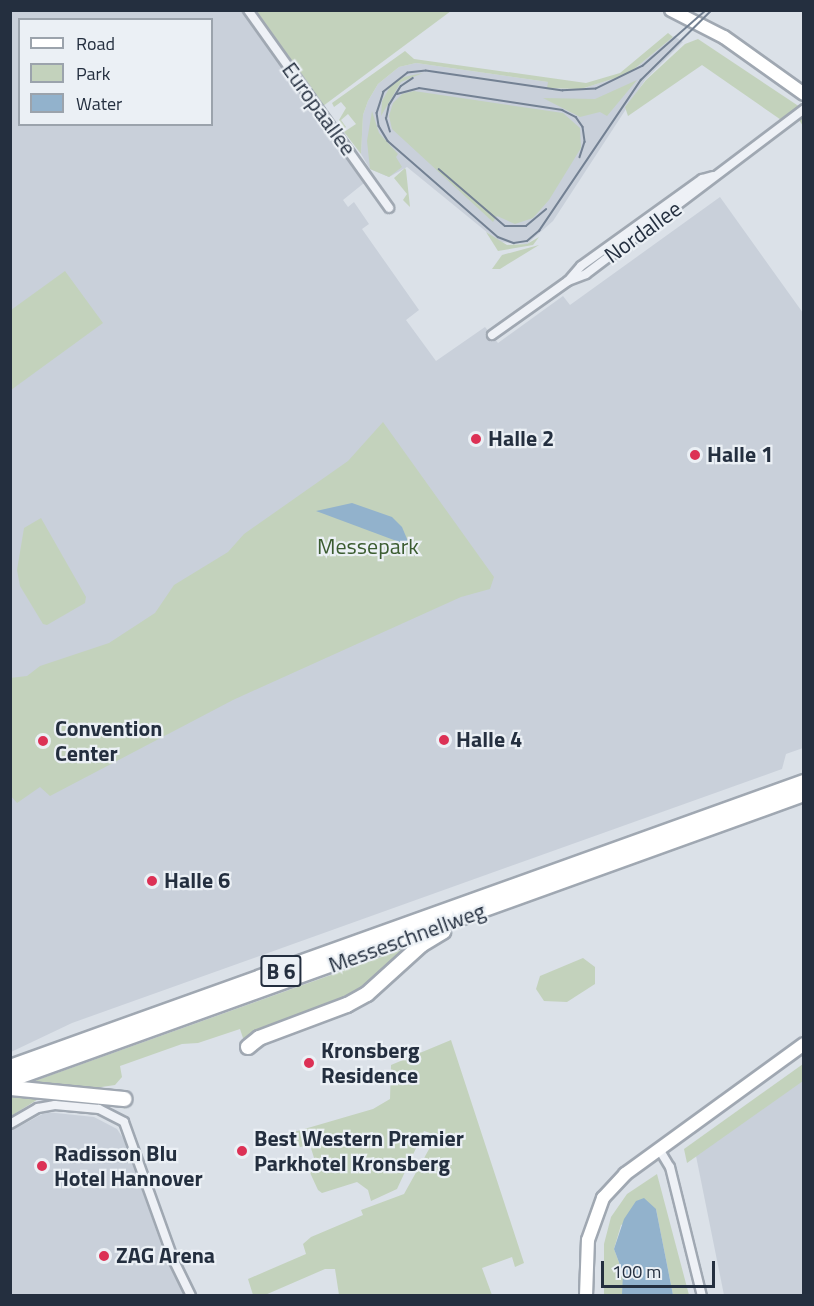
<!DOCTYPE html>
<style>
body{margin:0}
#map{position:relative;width:814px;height:1306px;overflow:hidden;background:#dbe1e8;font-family:"Titillium Web",sans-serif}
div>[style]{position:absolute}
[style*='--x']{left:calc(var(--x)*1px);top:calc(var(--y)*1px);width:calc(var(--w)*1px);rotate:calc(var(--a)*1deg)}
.built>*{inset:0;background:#c9d0da}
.green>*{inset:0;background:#c3d2bc}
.water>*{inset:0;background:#92b2cc}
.roads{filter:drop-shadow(2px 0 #a0a8b2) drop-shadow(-2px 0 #a0a8b2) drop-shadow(0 2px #a0a8b2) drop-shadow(0 -2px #a0a8b2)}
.minor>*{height:8px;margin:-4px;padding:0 4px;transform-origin:4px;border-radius:4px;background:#eef1f6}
.secondary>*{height:12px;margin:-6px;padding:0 6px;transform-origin:6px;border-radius:6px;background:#fff}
.trunk>*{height:14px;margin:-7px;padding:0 7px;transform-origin:7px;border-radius:7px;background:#fff}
.tram>*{height:1.5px;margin:-0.75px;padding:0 0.75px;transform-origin:0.75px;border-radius:0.75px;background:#738193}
.dots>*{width:16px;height:16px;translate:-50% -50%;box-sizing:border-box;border:3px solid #ebf0f5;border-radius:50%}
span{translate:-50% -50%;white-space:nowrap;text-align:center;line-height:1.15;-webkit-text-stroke:4.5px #ebf0f5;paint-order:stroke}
.shield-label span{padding:2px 4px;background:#ebf0f5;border:2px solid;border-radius:4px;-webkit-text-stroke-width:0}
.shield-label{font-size:21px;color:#242f3f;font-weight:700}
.street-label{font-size:22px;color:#242f3f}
.poi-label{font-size:22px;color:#242f3f;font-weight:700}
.left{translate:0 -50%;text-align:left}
.park-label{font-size:22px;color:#3b5c30}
.frame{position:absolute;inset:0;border:12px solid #242f3f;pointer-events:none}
.legend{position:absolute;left:18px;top:18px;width:195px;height:108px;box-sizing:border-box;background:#ebf0f5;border:2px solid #9ba3ac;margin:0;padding:8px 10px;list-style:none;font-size:18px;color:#242f3f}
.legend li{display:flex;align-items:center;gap:12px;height:30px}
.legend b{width:30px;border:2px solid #9ba3ac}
.scale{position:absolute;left:601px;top:1261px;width:114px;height:27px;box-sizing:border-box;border:3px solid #242f3f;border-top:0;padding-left:8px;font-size:18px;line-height:21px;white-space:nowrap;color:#242f3f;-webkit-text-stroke:4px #ebf0f5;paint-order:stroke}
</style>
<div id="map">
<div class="built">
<i style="clip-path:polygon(evenodd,10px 11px,248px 11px,369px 179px,343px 200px,348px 207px,354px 202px,369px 224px,362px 229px,419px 310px,406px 320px,436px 361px,485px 327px,498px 343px,563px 296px,570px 305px,720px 197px,803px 313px,803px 748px,786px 754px,782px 769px,72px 1023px,11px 1052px,10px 11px,20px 20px,212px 20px,212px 124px,20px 124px,20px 20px)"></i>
<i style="clip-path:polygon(674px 36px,683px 42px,645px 80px,553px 221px,527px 244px,499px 242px,407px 167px,389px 177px,370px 169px,361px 154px,363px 115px,368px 101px,378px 84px,399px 67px,416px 63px,548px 82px,548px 88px,581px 89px,628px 74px)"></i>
<i style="clip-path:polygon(803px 1073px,803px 1295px,724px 1295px,695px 1151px)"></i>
<i style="clip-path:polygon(46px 1112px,94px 1117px,117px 1129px,125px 1141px,163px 1250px,185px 1295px,11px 1295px,11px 1131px)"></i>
</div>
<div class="green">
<i style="clip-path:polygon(248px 11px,451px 11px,319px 109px)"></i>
<i style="clip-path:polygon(668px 33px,673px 37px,628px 74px,581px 89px,547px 88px,548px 82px,416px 63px,399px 67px,378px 84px,368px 101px,363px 115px,361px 154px,344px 132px,356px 124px,348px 114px,341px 120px,346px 127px,343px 130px,339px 120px,346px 108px,341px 102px,334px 107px,332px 103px,405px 51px,414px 59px,586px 83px,620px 73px)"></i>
<i style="clip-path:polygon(698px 39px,803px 109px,803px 126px,797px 117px,787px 124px,702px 65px,628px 116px,625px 107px,646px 80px,685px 44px)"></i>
<i style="clip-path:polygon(423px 73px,401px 82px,381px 116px,382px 101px,391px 85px,404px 77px)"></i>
<i style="clip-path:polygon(637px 80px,607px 116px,600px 112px,580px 117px,543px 98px,595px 99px)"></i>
<i style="clip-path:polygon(414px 91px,563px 113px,580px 128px,581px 148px,549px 200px,533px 218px,515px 224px,497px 216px,493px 222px,392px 129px,389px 116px,393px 103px,402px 94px)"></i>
<i style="clip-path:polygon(372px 111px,379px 133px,398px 154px,396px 157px,402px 167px,389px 177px,370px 169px,367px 141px)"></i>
<i style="clip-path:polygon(405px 168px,406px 170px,410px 207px,403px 200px,407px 194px,394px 178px)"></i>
<i style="clip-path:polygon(486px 232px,507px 245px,527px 244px,539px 237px,533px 245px,498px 251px)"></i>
<i style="clip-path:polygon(539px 245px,500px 269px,492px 269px,502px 255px)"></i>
<i style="clip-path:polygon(65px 271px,103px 323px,11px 390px,11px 310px)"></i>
<i style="clip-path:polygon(383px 422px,494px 577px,490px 589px,461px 597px,233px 700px,50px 796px,40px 787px,17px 803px,11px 796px,10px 678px,27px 676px,40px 666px,109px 643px,155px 613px,174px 585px,228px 552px,244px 534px,348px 461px)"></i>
<i style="clip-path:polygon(41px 518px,86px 597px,85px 603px,47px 625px,43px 624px,20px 586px,17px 570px,24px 528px)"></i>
<i style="clip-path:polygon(412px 946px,366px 990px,245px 1044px,240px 1029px,198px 1043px,182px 1044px,120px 1066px,122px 1077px,115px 1085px,88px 1089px,29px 1083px)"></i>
<i style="clip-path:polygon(583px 958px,595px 967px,595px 984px,567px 1002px,544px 1001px,536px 989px,540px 976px)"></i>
<i style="clip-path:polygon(451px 1040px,524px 1263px,515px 1267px,512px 1257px,482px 1268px,492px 1295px,339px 1295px,335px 1269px,325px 1269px,265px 1295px,253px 1295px,248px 1279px,306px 1254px,303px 1244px,311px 1237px,363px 1215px,361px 1210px,404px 1194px,433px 1142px,433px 1134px,424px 1131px,397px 1189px,371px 1201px,368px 1190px,357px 1182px,322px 1193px,318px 1190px,306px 1164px,315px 1161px,310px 1145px,300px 1147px,294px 1132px,373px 1109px,390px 1099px,391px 1065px)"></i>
<i style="clip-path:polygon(803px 1064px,803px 1081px,687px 1163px,684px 1149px)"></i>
<i style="clip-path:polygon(11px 1092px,121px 1105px,126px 1109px,114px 1105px,40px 1098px,11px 1116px)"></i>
<i style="clip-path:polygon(657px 1174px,689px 1295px,673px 1295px,656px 1209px,621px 1225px,614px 1249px,623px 1273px,623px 1295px,604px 1296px,604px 1244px,611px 1217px,627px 1194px)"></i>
</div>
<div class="water">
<i style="clip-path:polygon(352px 503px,392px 517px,402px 527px,410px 546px,316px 511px)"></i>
<i style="clip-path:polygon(644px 1198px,656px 1209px,673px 1295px,622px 1295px,623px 1273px,614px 1249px,624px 1219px,636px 1201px)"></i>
</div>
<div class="roads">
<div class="minor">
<i style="--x:248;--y:10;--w:243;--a:54.5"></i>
<i style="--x:568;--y:281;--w:19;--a:-21"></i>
<i style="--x:586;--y:274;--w:273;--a:-37.1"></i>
<i style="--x:492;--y:335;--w:93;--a:-35.4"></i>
<i style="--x:568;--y:281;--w:20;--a:-49"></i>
<i style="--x:581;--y:266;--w:149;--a:-35.7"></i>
<i style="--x:702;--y:179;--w:11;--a:-15"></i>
<i style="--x:10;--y:1124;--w:32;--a:-30"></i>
<i style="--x:38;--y:1108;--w:17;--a:-10"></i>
<i style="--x:55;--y:1105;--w:44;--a:5.2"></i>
<i style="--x:99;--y:1109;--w:28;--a:27"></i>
<i style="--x:124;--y:1122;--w:148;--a:70.2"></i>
<i style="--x:174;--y:1261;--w:39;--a:64"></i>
<i style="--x:659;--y:1149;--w:21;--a:59"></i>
<i style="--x:670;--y:1167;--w:133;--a:76.1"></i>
</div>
<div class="secondary">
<i style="--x:671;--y:10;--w:59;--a:27"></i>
<i style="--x:724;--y:37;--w:98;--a:35.5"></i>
<i style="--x:586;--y:1296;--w:56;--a:-88"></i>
<i style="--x:588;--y:1240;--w:45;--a:-70.3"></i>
<i style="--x:603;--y:1198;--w:33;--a:-47"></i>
<i style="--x:625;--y:1174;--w:221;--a:-36"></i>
</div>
<div class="trunk">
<i style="--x:248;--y:1047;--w:14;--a:-39"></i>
<i style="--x:259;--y:1038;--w:94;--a:-20.6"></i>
<i style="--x:347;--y:1005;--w:23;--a:-29"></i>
<i style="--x:367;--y:994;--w:73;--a:-42.2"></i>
<i style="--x:421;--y:945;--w:26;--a:-31"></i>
<i style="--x:10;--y:1067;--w:844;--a:-19.75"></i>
<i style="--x:10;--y:1080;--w:844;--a:-19.81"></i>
<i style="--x:10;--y:1088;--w:115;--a:5.5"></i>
</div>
</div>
<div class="tram">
<i style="--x:707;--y:10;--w:85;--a:138.8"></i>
<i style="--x:643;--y:66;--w:52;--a:153.9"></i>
<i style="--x:596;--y:89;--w:33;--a:177"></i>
<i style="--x:563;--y:91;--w:138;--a:-171.7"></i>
<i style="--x:426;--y:71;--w:18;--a:174"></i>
<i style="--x:408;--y:73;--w:31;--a:142"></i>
<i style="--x:384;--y:92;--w:22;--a:108"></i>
<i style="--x:377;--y:113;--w:13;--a:81"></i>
<i style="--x:379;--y:126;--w:17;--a:59"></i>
<i style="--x:388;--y:141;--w:146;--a:41.1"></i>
<i style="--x:498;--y:237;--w:17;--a:21"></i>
<i style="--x:514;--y:243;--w:13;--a:-9"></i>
<i style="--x:527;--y:241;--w:16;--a:-40"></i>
<i style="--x:539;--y:231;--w:182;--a:-56"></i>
<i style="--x:641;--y:80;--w:100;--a:-44.6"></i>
<i style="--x:397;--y:94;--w:23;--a:-15"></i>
<i style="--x:419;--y:88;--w:145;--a:8.7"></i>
<i style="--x:562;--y:110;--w:16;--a:27"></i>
<i style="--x:576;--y:117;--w:12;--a:55"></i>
<i style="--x:583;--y:127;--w:15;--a:82"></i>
<i style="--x:585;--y:142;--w:16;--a:108"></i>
<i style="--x:390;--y:132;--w:14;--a:-107"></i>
<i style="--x:386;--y:119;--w:14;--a:-78"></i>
<i style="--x:389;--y:105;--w:22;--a:-58"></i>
<i style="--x:401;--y:86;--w:14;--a:-34"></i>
<i style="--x:439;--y:169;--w:87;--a:40.8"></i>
<i style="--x:505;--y:226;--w:21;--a:0"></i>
<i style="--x:526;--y:226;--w:26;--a:-40"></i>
</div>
<div class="dots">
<i style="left:476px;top:439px;background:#dc3155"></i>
<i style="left:695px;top:455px;background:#dc3155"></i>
<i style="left:444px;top:740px;background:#dc3155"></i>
<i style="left:43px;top:741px;background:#dc3155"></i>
<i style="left:152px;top:881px;background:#dc3155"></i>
<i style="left:309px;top:1063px;background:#dc3155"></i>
<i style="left:242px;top:1151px;background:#dc3155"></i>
<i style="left:42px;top:1166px;background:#dc3155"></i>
<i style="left:104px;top:1256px;background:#dc3155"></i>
</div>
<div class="shield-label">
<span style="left:281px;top:971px">B 6</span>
</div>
<div class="street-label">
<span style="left:319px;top:109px;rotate:54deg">Europaallee</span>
<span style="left:643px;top:232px;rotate:-36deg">Nordallee</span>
<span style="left:407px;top:938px;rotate:-20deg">Messeschnellweg</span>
</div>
<div class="poi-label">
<span class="left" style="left:488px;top:439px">Halle 2</span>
<span class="left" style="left:707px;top:455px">Halle 1</span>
<span class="left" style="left:55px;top:741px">Convention<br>Center</span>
<span class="left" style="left:456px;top:740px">Halle 4</span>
<span class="left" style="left:164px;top:881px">Halle 6</span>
<span class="left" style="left:321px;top:1063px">Kronsberg<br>Residence</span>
<span class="left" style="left:254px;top:1151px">Best Western Premier<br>Parkhotel Kronsberg</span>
<span class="left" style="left:54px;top:1166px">Radisson Blu<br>Hotel Hannover</span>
<span class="left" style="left:116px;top:1256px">ZAG Arena</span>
</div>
<div class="park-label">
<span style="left:368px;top:547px">Messepark</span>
</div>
<div class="frame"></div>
<ul class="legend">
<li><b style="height:8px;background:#fff"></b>Road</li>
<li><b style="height:16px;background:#c3d2bc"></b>Park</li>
<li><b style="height:16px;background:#92b2cc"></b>Water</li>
</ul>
<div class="scale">100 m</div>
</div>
